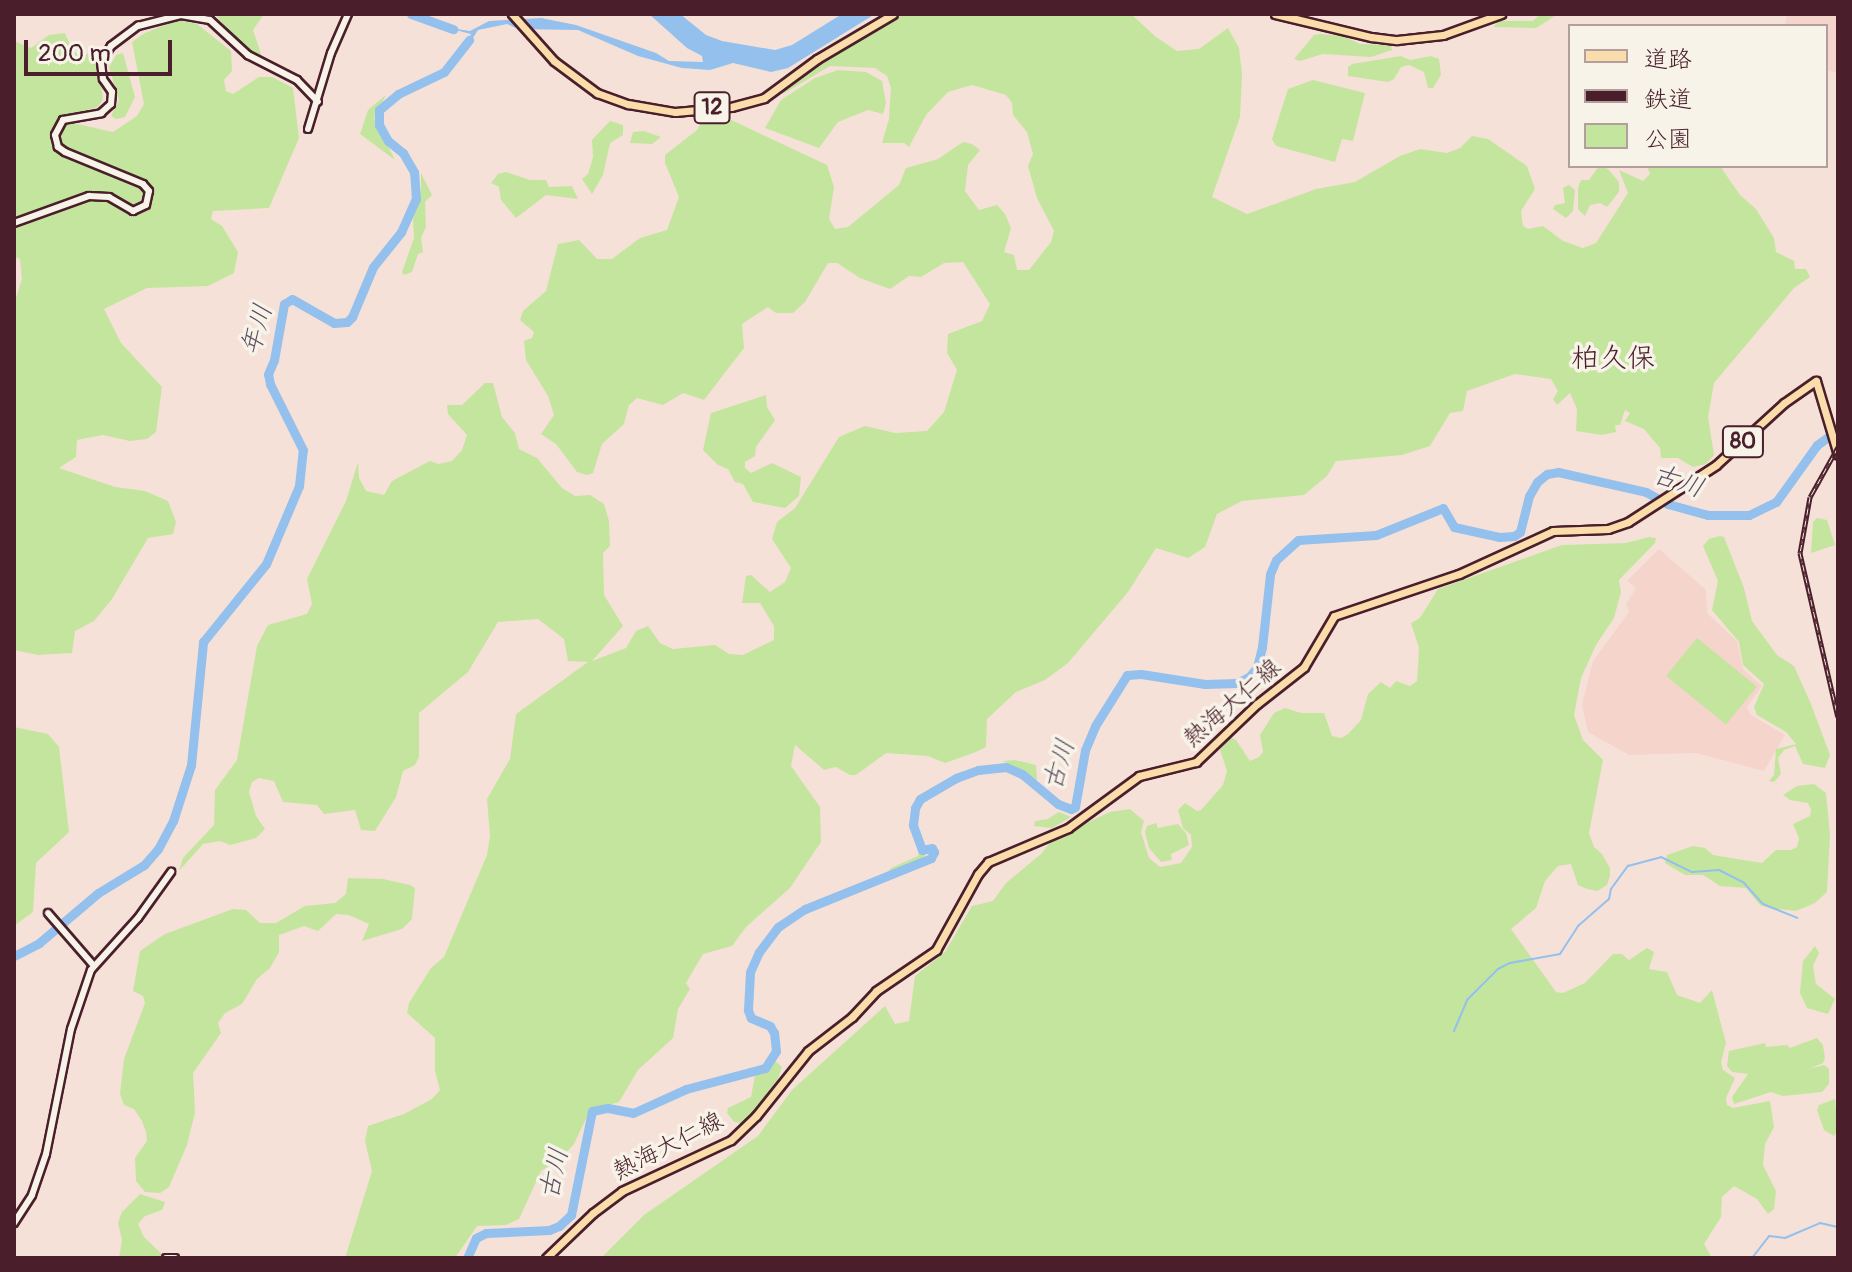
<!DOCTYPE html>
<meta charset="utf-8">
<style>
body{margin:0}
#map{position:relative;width:1852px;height:1272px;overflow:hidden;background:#f6e1d8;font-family:Pangolin,"Klee One",sans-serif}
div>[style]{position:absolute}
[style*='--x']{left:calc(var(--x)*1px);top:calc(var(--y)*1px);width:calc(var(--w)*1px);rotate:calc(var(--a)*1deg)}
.built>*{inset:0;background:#f5d4cc}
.green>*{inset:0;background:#c4e59e;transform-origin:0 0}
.water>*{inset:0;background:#93c0ed}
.stream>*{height:2px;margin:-1px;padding:0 1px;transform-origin:1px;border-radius:1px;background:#93c0ed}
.river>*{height:9px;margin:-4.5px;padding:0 4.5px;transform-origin:4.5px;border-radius:4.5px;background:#93c0ed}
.roads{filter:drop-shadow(2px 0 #4a1f2b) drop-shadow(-2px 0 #4a1f2b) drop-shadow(0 2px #4a1f2b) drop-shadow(0 -2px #4a1f2b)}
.tertiary>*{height:6px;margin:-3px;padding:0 3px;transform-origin:3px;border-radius:3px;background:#f7f3e8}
.primary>*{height:7px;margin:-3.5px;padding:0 3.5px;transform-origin:3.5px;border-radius:3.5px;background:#faddab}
.rail>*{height:5px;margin-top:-2.5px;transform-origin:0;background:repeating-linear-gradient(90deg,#f7f3e8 0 6px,#4a1f2b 0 12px);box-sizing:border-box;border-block:2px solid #4a1f2b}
span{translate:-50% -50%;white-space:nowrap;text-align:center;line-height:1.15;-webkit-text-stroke:7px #f7f3e8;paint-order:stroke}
.shield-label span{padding:2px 6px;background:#f7f3e8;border:2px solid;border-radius:6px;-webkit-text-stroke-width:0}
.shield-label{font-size:22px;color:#4a1f2b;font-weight:700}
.street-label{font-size:24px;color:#4a1f2b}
.water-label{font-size:26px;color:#604f65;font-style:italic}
.quarter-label{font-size:28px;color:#4a1f2b}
.frame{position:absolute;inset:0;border:16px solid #4a1f2b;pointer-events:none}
.legend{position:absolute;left:1568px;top:24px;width:260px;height:144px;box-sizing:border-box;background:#f7f3e8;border:2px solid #b29e9c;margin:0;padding:10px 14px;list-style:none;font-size:24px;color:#4a1f2b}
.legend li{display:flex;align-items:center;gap:16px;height:40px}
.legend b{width:40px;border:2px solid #b29e9c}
.scale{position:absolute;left:24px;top:40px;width:148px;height:36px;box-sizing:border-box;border:4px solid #4a1f2b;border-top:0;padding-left:10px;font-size:24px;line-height:28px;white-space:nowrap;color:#4a1f2b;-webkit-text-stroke:6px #f7f3e8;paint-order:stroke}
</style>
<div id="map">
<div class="built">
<i style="clip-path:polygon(1787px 14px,1838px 14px,1838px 72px,1826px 71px,1826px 26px,1772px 26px,1785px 25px)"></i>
<i style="clip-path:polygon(1659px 549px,1706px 590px,1707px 613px,1737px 641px,1743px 669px,1762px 686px,1747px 707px,1751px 715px,1785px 735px,1764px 771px,1696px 753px,1629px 755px,1588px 732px,1582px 705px,1593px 661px,1629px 612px,1626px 604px,1636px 588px,1627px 581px)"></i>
</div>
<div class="green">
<i style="clip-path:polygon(215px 14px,264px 14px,253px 30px,261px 54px,259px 57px,242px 47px)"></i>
<i style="clip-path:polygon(904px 14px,1131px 14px,1156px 37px,1177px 51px,1199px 49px,1228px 28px,1239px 48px,1242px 74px,1240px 117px,1212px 197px,1247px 214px,1316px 189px,1355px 182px,1400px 156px,1420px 149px,1447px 153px,1460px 148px,1472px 136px,1488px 139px,1527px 166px,1535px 189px,1521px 211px,1523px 226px,1528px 229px,1543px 226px,1563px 241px,1583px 248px,1596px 243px,1628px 193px,1619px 170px,1643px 181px,1650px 174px,1647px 166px,1725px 166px,1722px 169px,1740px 195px,1756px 209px,1774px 238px,1776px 252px,1794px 261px,1795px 269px,1806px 269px,1810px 277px,1794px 288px,1714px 383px,1708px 417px,1714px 455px,1706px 464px,1693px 467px,1678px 458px,1661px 458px,1660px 448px,1644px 429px,1625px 421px,1630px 413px,1625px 410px,1620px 425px,1615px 425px,1616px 432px,1602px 435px,1576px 431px,1577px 409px,1570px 393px,1557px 405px,1553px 399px,1558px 391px,1551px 379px,1515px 374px,1467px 391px,1463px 411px,1450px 413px,1430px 446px,1402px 455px,1336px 461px,1327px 476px,1304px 495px,1242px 501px,1217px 514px,1205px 547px,1188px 558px,1156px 548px,1128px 592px,1068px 663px,1045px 680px,1016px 692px,987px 719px,986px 747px,976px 752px,945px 763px,928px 756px,886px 753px,856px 775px,850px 775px,836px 767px,824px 770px,795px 745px,791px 766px,820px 807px,821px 842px,790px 888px,746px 927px,732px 946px,703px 954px,686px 983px,690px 989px,678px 1009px,673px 1038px,638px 1070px,619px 1102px,590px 1110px,574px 1144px,559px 1160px,541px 1171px,519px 1219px,506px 1225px,477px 1226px,455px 1258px,345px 1258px,372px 1171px,365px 1141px,368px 1126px,404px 1114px,432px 1099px,440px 1090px,435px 1071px,435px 1038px,407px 1013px,409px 1003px,431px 968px,444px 957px,487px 855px,490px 836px,487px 799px,510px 759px,516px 714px,588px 662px,568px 661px,564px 639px,538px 619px,498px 622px,468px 672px,419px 713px,419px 757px,415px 765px,403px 771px,396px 797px,375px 831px,361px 830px,355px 810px,324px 814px,317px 805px,283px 802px,274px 781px,259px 778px,252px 782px,249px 792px,256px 816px,265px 829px,256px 838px,230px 845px,220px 841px,203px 844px,179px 871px,183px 858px,214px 825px,215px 790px,237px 760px,257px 646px,268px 625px,307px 614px,312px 604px,307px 579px,346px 501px,358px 462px,359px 478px,366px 491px,384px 495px,392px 481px,430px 461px,439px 464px,452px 461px,462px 450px,467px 435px,448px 414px,447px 405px,462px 405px,485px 383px,493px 383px,502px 417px,515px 433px,519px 449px,537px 458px,562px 488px,575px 496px,590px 495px,604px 504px,609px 521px,610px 546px,603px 553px,604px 595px,623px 626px,592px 661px,626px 648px,636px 631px,648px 626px,660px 643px,673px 649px,715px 645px,729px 654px,743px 655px,774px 640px,774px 626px,760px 603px,742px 603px,746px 576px,751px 575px,770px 592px,785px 582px,791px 568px,772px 539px,777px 522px,795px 508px,839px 437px,865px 426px,895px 433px,927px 431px,944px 412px,957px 370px,947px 353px,948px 334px,982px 321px,990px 304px,963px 262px,944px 263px,921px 277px,909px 276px,890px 289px,860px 278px,837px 263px,828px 263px,805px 302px,793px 313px,776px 313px,768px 307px,742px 324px,744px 348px,704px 400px,683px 393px,663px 405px,637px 398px,629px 405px,624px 424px,602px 444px,593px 473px,587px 475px,577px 472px,556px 444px,541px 434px,554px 415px,548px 396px,526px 360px,524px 341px,532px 338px,534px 332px,520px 320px,523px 311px,546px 291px,558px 244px,579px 240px,597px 259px,612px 259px,640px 238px,667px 230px,679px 197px,665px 163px,665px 155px,697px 130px,704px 118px,727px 118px,827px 165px,834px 187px,829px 219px,835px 229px,848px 227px,899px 185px,906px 168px,938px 159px,963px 142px,972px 144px,980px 150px,968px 165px,965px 191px,979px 210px,997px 205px,1005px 214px,1011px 228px,1004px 252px,1014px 255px,1017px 270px,1029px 270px,1051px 242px,1054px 231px,1037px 198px,1028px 166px,1033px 154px,1027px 132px,1013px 115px,1012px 103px,1006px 95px,972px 85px,948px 92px,926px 115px,909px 147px,904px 143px,882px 143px,889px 119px,891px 88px,887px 76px,875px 68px,830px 66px,783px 94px,780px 91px,825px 57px)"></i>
<i style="clip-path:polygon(1540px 14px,1558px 14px,1536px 28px,1493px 27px,1499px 21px,1533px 21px)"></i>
<i style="clip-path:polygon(177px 20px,197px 24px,231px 51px,232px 71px,224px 80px,226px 91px,233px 94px,259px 77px,272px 77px,293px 88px,299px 138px,269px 208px,213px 211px,211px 219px,222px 226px,238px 252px,234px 273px,208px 286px,147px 288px,104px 309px,121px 343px,162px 387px,156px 432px,147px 439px,130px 441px,103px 435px,77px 440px,76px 457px,59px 468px,115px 487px,145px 491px,168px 501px,176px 522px,173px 534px,148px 538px,112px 599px,94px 621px,75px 631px,72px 653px,38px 655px,14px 650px,14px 304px,22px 279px,20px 259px,14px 257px,14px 41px,31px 48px,49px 35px,65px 33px,72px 49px,80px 57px,96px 50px,103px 99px,98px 107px,79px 112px,73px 123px,113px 132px,137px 116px,144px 104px,132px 42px,145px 33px)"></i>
<i style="clip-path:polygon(1320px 34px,1343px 36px,1360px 44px,1391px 45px,1392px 50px,1371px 57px,1323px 54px,1300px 61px,1294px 59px,1314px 35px)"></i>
<i style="clip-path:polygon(123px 53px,135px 97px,125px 117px,116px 119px,111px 116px,119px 100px,109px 67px,116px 55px)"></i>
<i style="clip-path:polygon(1401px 56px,1410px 60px,1431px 56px,1439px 59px,1441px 75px,1433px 88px,1428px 88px,1424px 72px,1409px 65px,1401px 67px,1394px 79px,1388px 82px,1348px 76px,1348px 67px,1352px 64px)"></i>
<i style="clip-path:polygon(838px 70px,866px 72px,882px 81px,886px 103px,883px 114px,868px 110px,838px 122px,819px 148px,765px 128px,781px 100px,815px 78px)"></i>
<i style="clip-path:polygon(1313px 80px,1365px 93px,1353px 141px,1342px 139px,1335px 162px,1276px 146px,1272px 139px,1288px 89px)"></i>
<i style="clip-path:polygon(386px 95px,374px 118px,395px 160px,360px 134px,368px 110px)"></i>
<i style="clip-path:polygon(610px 121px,623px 125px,623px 135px,610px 143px,603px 175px,592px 194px,582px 179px,588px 174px,593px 157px,592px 140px)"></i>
<i style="clip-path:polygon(644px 131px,661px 137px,652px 144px,630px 143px,633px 132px)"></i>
<i style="clip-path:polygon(1599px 166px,1608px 169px,1619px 182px,1619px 192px,1607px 207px,1600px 203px,1590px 205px,1585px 216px,1578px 209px,1578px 188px,1581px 180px,1589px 180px)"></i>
<i style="clip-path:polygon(506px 172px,530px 180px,546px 180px,549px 187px,572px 186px,578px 199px,546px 195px,516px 218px,501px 200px,499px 187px,491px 183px,498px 174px)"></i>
<i style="clip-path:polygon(421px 173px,432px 195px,425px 202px,426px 227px,421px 238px,423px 252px,418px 254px,412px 272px,404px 275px,402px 272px,414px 238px,413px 219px,421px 191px)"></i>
<i style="clip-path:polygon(1569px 185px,1575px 190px,1573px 211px,1566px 218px,1553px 209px,1555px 205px,1565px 203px,1563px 188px)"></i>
<i style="clip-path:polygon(766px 395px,767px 407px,775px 420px,756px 447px,755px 456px,745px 462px,745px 468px,751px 473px,772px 463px,801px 477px,799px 496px,785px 508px,753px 502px,743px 484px,735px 482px,728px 469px,718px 465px,703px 450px,711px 413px)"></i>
<i style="clip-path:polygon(1817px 518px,1827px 520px,1835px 545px,1811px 553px,1813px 522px)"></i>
<i style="clip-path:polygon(1720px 536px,1724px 537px,1744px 588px,1752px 621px,1777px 655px,1794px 666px,1811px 704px,1830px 755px,1825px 768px,1803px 764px,1795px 746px,1784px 750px,1778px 758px,1781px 774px,1774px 782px,1769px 781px,1774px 775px,1776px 749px,1796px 744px,1786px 732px,1757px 715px,1754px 707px,1764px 684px,1743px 665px,1739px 642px,1712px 610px,1718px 581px,1703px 546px,1709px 539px)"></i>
<i style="clip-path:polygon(1649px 537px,1656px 538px,1655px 543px,1619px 580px,1621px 592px,1614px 618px,1596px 645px,1581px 678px,1574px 715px,1583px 740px,1603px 760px,1589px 833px,1594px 847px,1602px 854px,1610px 868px,1610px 876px,1607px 885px,1597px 891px,1587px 889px,1578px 885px,1571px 864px,1558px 866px,1545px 881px,1536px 908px,1511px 929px,1556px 992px,1563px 993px,1585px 983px,1613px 954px,1622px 954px,1629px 960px,1647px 948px,1654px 952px,1649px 969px,1667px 972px,1677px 995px,1700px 1003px,1712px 990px,1726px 1043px,1721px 1062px,1723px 1070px,1735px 1078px,1726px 1098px,1727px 1105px,1733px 1108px,1770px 1101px,1774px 1127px,1765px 1144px,1763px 1165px,1776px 1191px,1774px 1209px,1768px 1214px,1757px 1199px,1734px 1186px,1722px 1197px,1721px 1217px,1704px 1244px,1712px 1258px,601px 1258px,644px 1215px,758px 1136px,792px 1090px,885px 1006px,895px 1024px,909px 1021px,915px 976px,945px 952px,972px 906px,993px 901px,1006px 883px,1041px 854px,1054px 838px,1110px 812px,1130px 809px,1144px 821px,1141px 832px,1149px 858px,1160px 867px,1181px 863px,1192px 847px,1191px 835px,1183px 828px,1178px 810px,1185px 803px,1197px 811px,1201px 810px,1223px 785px,1227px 771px,1220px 750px,1225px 741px,1231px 737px,1236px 740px,1250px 761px,1259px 757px,1263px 752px,1260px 735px,1274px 713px,1285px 708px,1301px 713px,1324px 713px,1332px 736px,1341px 738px,1348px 734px,1361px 720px,1368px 694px,1381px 682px,1390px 688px,1396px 681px,1410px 686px,1417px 681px,1419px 648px,1411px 623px,1420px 618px,1438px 589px,1562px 545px,1626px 543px)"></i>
<i style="left:1697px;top:638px;width:77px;height:49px;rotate:39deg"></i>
<i style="clip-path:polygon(14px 727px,48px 734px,59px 747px,69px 832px,36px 863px,33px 912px,14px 926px)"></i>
<i style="clip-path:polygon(1015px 760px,1036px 765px,1037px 781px,1003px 761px)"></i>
<i style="clip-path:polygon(1814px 784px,1826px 793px,1830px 835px,1827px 892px,1815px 903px,1796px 911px,1769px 908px,1760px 905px,1746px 888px,1720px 886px,1703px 875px,1685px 875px,1665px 863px,1667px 855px,1693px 846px,1705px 848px,1713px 855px,1762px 863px,1776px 850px,1791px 850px,1797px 847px,1799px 838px,1793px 824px,1810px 816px,1811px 810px,1808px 803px,1790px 800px,1783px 795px,1797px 786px)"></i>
<i style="clip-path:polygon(1059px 812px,1071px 817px,1052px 828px,1034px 826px,1035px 821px,1048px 819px)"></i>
<i style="clip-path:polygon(1156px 823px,1158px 828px,1178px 824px,1186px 833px,1189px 845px,1171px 854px,1172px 860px,1161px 862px,1149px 848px,1145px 832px,1147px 826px)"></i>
<i style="clip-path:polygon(919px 851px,926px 854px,922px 861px,885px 875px,891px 868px,918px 856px)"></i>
<i style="clip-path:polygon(348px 878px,383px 879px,410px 885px,415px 888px,412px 919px,402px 929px,362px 941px,369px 924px,349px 915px,336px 914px,318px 931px,304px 926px,279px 935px,279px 952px,270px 968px,257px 979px,242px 1004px,225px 1013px,218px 1023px,221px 1033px,193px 1073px,195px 1113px,187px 1145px,169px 1187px,160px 1193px,145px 1192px,136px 1181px,135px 1158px,147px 1141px,146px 1132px,142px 1121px,134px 1109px,124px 1105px,120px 1094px,124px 1059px,145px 1003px,143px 996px,133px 991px,140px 951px,165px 934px,233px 909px,246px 910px,260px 923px,276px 923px,305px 906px,335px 903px,346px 894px)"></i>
<i style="clip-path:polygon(1815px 946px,1819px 953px,1813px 966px,1816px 984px,1835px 999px,1828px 1014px,1807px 1008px,1800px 993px,1803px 961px)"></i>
<i style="clip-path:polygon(1817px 1038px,1823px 1045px,1825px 1058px,1823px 1063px,1808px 1069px,1824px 1065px,1829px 1069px,1829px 1084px,1822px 1092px,1783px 1096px,1771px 1092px,1734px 1104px,1732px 1097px,1748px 1074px,1732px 1072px,1727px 1066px,1729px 1051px,1765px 1043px,1766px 1047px,1787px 1045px,1790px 1048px)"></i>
<i style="clip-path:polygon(775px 1061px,782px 1067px,778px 1079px,752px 1115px,741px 1123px,734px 1122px,727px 1113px,728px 1108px,751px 1097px,755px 1075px)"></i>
<i style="clip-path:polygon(1835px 1099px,1838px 1130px,1834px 1136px,1824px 1130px,1817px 1110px,1819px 1105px)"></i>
<i style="clip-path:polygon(140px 1194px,165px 1202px,162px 1210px,145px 1216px,138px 1224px,144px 1237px,166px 1258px,119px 1258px,122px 1240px,118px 1223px,122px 1212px)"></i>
</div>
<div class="water">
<i style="clip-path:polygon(649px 14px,680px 14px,706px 35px,722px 41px,775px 50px,792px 45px,842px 14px,875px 14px,788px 68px,771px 72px,733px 63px,710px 70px,682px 68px,638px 56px,578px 30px,518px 29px,507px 24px,478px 30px,464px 52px,471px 34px,444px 27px,470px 31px,489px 21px,541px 18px,576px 25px,656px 53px,669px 61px,703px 62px,702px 56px,687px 48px)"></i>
</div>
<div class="stream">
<i style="--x:1454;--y:1031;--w:34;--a:-67"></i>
<i style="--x:1467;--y:1000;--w:44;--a:-45"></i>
<i style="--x:1498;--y:969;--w:13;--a:-27"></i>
<i style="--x:1510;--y:963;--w:51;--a:-10.2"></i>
<i style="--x:1560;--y:954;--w:33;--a:-57"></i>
<i style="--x:1578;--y:926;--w:41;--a:-41.1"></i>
<i style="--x:1609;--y:899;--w:10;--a:-79"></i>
<i style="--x:1611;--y:889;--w:29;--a:-54"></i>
<i style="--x:1628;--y:866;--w:34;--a:-15"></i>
<i style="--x:1661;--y:857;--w:34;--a:26"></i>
<i style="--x:1692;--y:872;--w:27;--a:-4"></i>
<i style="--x:1719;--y:870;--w:28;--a:27"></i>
<i style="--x:1744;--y:883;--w:28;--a:48"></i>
<i style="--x:1763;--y:904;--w:37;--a:22"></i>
<i style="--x:1752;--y:1258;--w:28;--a:-52"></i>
<i style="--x:1769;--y:1236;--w:16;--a:7"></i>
<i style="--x:1785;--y:1238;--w:38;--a:-23"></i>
<i style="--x:1820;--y:1223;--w:18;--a:13"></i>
</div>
<div class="river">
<i style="--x:411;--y:14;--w:45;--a:19.7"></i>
<i style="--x:14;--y:956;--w:28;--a:-27"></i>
<i style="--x:39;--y:943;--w:77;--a:-40.3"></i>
<i style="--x:98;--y:893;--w:54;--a:-31.3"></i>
<i style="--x:144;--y:865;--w:21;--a:-49"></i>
<i style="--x:158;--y:849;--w:32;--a:-62"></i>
<i style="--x:173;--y:821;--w:59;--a:-72.2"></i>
<i style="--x:191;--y:765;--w:124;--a:-84.4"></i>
<i style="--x:203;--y:642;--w:100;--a:-51.1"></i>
<i style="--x:266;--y:564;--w:85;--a:-67.1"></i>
<i style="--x:299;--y:486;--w:36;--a:-84"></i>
<i style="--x:303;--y:450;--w:74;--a:-116.6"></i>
<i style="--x:270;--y:384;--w:10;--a:-101"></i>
<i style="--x:268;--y:374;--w:15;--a:-67"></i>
<i style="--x:274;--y:360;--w:57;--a:-79.9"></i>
<i style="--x:284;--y:304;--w:9;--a:-32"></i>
<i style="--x:292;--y:299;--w:48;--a:29.7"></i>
<i style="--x:334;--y:323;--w:13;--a:-4"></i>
<i style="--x:347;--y:322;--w:7;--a:-45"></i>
<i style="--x:352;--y:317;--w:54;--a:-67.2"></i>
<i style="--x:373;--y:267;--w:45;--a:-51.3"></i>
<i style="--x:401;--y:232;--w:36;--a:-66"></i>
<i style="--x:416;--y:199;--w:27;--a:-94"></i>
<i style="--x:414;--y:172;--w:22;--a:-120"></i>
<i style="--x:403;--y:153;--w:19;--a:-141"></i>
<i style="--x:388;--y:141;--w:18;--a:-119"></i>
<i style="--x:379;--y:125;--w:15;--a:-90"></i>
<i style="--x:379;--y:110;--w:25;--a:-40"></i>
<i style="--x:398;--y:94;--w:51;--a:-25.6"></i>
<i style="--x:444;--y:72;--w:41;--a:-52"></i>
<i style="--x:467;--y:1258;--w:22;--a:-66"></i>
<i style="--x:476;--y:1238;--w:11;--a:-27"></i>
<i style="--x:486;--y:1233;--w:63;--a:-2.7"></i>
<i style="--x:549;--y:1230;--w:11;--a:-22"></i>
<i style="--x:559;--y:1226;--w:16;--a:-43"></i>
<i style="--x:571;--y:1215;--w:106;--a:-78.6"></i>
<i style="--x:592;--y:1111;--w:16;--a:-11"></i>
<i style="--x:608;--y:1108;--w:25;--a:11"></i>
<i style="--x:633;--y:1113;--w:58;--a:-24.4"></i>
<i style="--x:686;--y:1089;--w:82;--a:-14.9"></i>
<i style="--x:765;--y:1068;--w:20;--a:-57"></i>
<i style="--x:776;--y:1051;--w:18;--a:-96"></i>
<i style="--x:774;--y:1033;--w:8;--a:-120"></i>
<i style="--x:770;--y:1026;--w:21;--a:-157"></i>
<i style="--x:751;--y:1018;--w:9;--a:-111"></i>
<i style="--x:748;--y:1010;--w:38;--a:-87"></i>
<i style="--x:750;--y:972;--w:22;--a:-66"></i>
<i style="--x:759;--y:952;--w:31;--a:-53"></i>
<i style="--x:778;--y:927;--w:32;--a:-34"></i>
<i style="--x:805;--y:909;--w:136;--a:-22"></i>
<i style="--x:931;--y:858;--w:7;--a:-63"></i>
<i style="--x:934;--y:852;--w:4;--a:-117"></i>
<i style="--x:932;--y:848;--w:10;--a:169"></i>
<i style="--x:922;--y:850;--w:27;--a:-110"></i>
<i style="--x:913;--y:825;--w:17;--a:-83"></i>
<i style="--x:915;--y:808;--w:10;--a:-61"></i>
<i style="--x:920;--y:799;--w:42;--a:-30.3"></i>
<i style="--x:956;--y:778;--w:23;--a:-20"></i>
<i style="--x:978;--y:770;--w:28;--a:-6"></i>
<i style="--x:1006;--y:767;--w:17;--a:24"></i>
<i style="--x:1022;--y:774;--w:47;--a:39.8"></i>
<i style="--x:1058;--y:804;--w:14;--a:21"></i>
<i style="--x:1071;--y:809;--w:4;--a:-27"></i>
<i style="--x:1075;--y:807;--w:58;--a:-80"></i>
<i style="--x:1085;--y:750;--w:26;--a:-67"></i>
<i style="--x:1095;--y:726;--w:60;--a:-57.9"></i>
<i style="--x:1127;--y:675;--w:14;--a:-4"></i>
<i style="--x:1141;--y:674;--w:65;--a:8.9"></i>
<i style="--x:1205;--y:684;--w:32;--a:-2"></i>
<i style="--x:1237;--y:683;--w:13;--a:-27"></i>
<i style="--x:1249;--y:677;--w:13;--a:-51"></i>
<i style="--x:1257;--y:667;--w:21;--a:-76"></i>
<i style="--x:1262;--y:647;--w:73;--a:-83.7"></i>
<i style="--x:1270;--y:574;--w:15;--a:-67"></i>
<i style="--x:1276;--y:560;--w:30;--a:-42"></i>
<i style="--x:1298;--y:540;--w:78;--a:-3.7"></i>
<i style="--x:1376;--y:535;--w:72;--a:-21.9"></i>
<i style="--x:1443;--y:508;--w:22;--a:60"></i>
<i style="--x:1454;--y:527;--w:46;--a:12.5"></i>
<i style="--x:1499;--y:537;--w:15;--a:-4"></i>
<i style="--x:1514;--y:536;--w:7;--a:-34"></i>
<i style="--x:1520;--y:532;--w:37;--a:-76"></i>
<i style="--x:1529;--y:496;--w:16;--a:-60"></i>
<i style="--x:1537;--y:482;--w:13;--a:-39"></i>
<i style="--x:1547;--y:474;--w:11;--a:-10"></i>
<i style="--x:1558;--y:472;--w:90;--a:12.8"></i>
<i style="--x:1646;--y:492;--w:25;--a:29"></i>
<i style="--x:1668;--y:504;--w:41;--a:15.4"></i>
<i style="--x:1708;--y:515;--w:41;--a:0"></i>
<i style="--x:1749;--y:515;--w:30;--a:-26"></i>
<i style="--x:1776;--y:502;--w:70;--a:-54.3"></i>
<i style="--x:1817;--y:445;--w:26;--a:-36"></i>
</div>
<div class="roads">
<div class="tertiary">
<i style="--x:308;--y:129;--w:79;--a:-73.2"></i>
<i style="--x:331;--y:53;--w:43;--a:-66.4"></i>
<i style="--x:14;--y:223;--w:80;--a:-19.8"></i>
<i style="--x:89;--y:196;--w:20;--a:3"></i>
<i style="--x:109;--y:197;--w:28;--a:30"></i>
<i style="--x:133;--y:211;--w:14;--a:-25"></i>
<i style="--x:146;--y:205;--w:14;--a:-78"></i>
<i style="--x:149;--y:191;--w:9;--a:-131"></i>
<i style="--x:143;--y:184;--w:84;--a:-157.7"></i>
<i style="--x:65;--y:152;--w:9;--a:-144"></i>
<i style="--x:58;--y:147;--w:12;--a:-104"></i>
<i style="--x:55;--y:135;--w:17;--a:-62"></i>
<i style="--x:63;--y:120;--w:39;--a:-10"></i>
<i style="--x:101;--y:113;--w:13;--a:-42"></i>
<i style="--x:111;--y:104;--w:12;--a:-85"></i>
<i style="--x:112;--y:92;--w:16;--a:-125"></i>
<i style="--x:103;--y:79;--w:17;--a:-97"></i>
<i style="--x:101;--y:62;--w:19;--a:-58"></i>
<i style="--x:111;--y:46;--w:34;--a:-37"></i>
<i style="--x:138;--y:26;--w:44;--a:-14.3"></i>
<i style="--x:181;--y:15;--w:29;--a:10"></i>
<i style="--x:210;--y:20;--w:52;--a:42.6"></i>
<i style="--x:248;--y:55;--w:55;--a:27"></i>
<i style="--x:297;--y:80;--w:30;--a:46"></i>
<i style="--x:48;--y:913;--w:70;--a:49"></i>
<i style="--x:14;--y:1223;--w:33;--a:-57"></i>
<i style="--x:32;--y:1195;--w:43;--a:-71.1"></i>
<i style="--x:46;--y:1154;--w:127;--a:-78.7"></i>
<i style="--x:71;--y:1029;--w:62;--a:-71.3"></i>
<i style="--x:91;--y:970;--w:70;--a:-47.9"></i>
<i style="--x:138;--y:918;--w:57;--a:-54.3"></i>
<i style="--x:166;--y:1258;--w:9;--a:0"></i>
</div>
<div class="primary">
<i style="--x:512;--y:14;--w:63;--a:48.2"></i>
<i style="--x:554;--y:61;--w:54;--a:36.7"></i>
<i style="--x:597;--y:93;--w:33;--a:20"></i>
<i style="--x:628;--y:104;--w:48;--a:9.7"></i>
<i style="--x:675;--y:112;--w:56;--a:-5.1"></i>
<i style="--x:731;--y:107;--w:34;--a:-15"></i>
<i style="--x:764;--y:98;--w:66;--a:-36.3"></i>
<i style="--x:817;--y:59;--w:88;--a:-30.6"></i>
<i style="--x:1275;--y:14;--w:99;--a:13.5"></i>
<i style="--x:1371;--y:37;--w:26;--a:7"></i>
<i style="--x:1397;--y:40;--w:46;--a:-6.2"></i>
<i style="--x:1443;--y:35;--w:62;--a:-19.9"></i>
<i style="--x:546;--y:1258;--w:65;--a:-43.8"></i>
<i style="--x:593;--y:1213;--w:36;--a:-37"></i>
<i style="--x:622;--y:1191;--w:120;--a:-25.1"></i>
<i style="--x:731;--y:1140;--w:35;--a:-44"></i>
<i style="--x:756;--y:1116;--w:83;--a:-51.3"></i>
<i style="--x:808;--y:1051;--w:56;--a:-37.7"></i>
<i style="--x:852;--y:1017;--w:35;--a:-47"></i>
<i style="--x:876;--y:991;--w:73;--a:-34.3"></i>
<i style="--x:936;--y:950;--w:87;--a:-61.1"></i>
<i style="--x:978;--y:874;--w:16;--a:-50"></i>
<i style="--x:988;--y:862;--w:87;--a:-23"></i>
<i style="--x:1068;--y:828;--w:88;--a:-36.2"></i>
<i style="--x:1139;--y:776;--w:59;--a:-13.8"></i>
<i style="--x:1196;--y:762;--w:84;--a:-43.6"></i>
<i style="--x:1257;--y:704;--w:60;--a:-38.2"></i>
<i style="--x:1304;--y:667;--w:59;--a:-59.5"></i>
<i style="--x:1334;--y:616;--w:132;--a:-18.6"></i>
<i style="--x:1459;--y:574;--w:103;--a:-24.6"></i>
<i style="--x:1553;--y:531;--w:55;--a:-2.1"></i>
<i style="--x:1608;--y:529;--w:21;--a:-19"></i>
<i style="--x:1628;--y:522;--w:105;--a:-32.9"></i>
<i style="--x:1716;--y:465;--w:92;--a:-42.4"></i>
<i style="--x:1784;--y:403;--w:39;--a:-35"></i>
<i style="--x:1816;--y:381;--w:77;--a:73.4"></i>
</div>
</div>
<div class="rail">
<i style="--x:1838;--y:447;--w:57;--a:119.2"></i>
<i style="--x:1810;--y:497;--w:57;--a:100.1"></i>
<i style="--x:1800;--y:553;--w:168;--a:77"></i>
</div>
<div class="shield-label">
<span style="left:712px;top:108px">12</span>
<span style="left:1743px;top:442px">80</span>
</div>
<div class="street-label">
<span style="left:1232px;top:703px;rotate:-41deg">熱海大仁線</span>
<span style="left:668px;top:1146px;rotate:-27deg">熱海大仁線</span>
</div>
<div class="water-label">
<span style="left:258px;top:330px;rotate:-74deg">年川</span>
<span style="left:1678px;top:482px;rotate:19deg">古川</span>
<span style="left:1060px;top:765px;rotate:-73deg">古川</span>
<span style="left:555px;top:1174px;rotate:-77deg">古川</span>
</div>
<div class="quarter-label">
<span style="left:1613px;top:359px">柏久保</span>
</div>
<div class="frame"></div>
<ul class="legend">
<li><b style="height:10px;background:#faddab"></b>道路</li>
<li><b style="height:10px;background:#4a1f2b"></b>鉄道</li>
<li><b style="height:22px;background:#c4e59e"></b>公園</li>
</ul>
<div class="scale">200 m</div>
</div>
